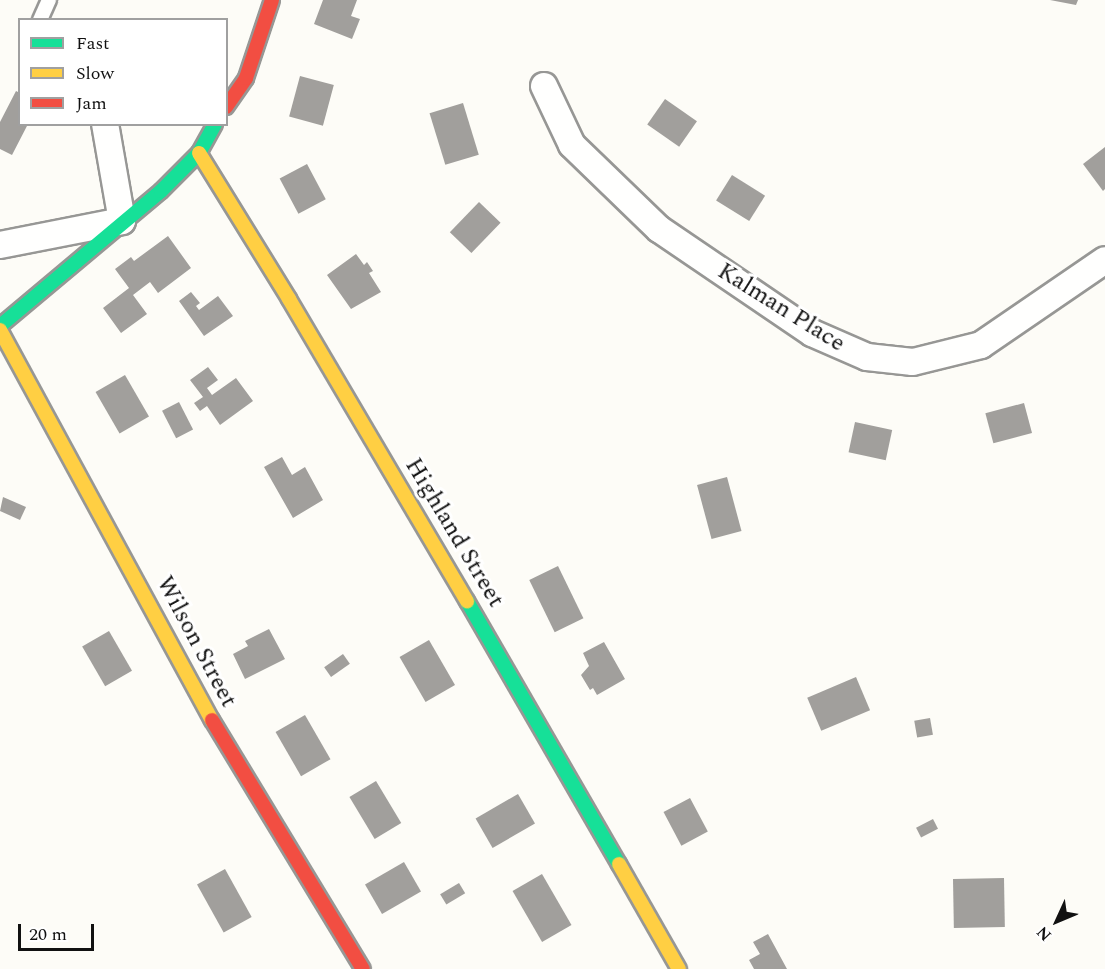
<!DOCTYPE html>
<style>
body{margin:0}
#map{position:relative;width:1105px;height:969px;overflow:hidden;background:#fdfcf7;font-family:Spectral,serif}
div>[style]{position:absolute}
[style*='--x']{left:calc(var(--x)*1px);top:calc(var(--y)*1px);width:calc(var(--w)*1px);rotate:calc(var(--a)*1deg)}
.building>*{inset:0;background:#a19f9c;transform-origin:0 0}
.roads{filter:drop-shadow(2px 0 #979795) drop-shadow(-2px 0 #979795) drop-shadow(0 2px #979795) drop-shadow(0 -2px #979795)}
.lane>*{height:14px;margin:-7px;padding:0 7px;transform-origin:7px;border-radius:7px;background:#fffffe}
.street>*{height:26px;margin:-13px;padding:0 13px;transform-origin:13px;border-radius:13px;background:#fffffe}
.fast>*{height:14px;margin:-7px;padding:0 7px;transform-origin:7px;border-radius:7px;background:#16e098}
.slow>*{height:14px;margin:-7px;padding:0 7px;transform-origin:7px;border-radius:7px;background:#ffcf43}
.jam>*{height:14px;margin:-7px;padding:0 7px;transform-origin:7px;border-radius:7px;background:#f24e42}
span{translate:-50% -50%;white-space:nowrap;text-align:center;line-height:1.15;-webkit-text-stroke:6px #fff;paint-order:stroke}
.street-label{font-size:24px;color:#111}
.legend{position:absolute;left:18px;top:18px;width:210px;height:108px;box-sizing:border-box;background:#fff;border:2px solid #a0a0a0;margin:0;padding:8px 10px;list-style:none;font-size:18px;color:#111}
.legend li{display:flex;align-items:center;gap:12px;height:30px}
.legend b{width:30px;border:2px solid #a0a0a0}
.north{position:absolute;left:1027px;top:891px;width:60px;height:60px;-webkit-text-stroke:4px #fff;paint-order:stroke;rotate:226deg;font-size:16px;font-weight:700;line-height:24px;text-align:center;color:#111}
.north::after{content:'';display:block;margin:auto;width:21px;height:27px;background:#111;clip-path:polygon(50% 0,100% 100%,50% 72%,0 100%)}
.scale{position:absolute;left:18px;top:924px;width:76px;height:27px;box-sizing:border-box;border:3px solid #111;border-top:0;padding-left:8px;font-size:18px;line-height:21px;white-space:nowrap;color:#111;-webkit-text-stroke:4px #fff;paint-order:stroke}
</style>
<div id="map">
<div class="building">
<i style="clip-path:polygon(323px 0,357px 0,351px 16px,360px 19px,352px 39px,314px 24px)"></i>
<i style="clip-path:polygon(1050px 0,1078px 0,1076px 5px)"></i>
<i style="left:300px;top:76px;width:35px;height:42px;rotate:15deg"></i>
<i style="clip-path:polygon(16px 91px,20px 93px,20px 124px,28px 124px,12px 155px,0 149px,0 122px)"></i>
<i style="left:665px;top:99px;width:39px;height:31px;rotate:35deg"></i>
<i style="left:463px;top:103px;width:54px;height:35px;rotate:73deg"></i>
<i style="clip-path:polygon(1105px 147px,1105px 189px,1103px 191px,1083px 164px)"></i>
<i style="left:307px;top:164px;width:40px;height:31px;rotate:62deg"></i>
<i style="left:732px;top:175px;width:39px;height:30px;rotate:32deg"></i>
<i style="left:479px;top:202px;width:30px;height:42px;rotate:44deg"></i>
<i style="clip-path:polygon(168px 236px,191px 268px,158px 293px,150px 282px,133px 295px,147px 314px,121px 333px,103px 308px,129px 288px,115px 269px,131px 257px,134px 261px)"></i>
<i style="clip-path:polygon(356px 254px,364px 265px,367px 262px,373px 271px,369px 273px,381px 292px,351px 309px,327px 275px)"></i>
<i style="clip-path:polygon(191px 292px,200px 303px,196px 306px,199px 310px,218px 296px,233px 316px,204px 336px,179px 301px)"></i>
<i style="clip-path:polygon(208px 367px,218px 380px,207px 388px,212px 395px,236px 378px,253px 401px,220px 425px,207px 406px,200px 411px,194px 403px,203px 397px,190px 380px)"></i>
<i style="left:125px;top:375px;width:48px;height:34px;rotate:60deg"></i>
<i style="left:179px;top:402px;width:31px;height:19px;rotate:63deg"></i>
<i style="left:1024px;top:403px;width:31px;height:40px;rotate:75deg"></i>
<i style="left:855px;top:422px;width:38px;height:31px;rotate:12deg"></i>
<i style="clip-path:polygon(282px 457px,292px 475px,305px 467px,323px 500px,293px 518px,264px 467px)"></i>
<i style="left:727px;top:477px;width:56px;height:31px;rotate:75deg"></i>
<i style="clip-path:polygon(3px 497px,26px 507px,20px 520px,0 511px)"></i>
<i style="left:558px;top:566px;width:58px;height:32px;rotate:64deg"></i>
<i style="clip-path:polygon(269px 629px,285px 659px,245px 679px,233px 654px,248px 646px,245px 641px)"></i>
<i style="left:109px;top:631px;width:46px;height:31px;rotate:60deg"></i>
<i style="left:429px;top:640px;width:52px;height:34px;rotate:60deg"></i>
<i style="clip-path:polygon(604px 642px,625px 679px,597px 695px,593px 688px,590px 690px,581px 675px,589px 666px,583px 653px)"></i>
<i style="left:343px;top:654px;width:12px;height:23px;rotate:55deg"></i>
<i style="left:856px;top:677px;width:36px;height:53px;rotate:67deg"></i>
<i style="left:305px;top:715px;width:51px;height:34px;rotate:60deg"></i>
<i style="left:930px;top:718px;width:17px;height:16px;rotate:80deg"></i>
<i style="left:376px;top:781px;width:49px;height:31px;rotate:59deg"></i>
<i style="left:518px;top:794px;width:34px;height:49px;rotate:60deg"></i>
<i style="left:690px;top:798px;width:38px;height:30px;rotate:62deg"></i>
<i style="left:933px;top:819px;width:11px;height:19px;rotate:63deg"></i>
<i style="left:404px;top:862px;width:34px;height:45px;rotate:60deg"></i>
<i style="left:225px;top:869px;width:55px;height:32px;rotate:61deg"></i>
<i style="left:542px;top:874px;width:59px;height:34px;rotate:60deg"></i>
<i style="left:1004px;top:878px;width:49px;height:51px;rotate:89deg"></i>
<i style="left:459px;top:883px;width:12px;height:22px;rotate:59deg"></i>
<i style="clip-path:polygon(768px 934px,787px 969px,754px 969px,749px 960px,760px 954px,753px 942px)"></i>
</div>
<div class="roads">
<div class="lane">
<i style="--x:40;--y:20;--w:22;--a:-66"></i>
</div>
<div class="street">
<i style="--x:544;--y:86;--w:65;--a:64.6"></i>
<i style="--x:572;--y:145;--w:121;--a:44"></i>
<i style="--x:659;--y:229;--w:185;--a:34.2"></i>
<i style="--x:812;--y:333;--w:60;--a:23.6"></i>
<i style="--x:867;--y:357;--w:46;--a:6.2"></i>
<i style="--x:913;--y:362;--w:70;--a:-14"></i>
<i style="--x:981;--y:345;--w:150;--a:-34.4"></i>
<i style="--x:0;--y:245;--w:124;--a:-11.1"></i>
<i style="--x:122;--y:221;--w:98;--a:-99.9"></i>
</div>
<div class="fast">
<i style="--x:0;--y:326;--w:210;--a:-40"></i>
<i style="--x:161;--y:191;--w:54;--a:-45"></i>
<i style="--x:199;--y:153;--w:33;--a:-61"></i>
<i style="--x:467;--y:601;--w:304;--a:60"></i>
</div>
<div class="slow">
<i style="--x:199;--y:153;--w:172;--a:58.3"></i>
<i style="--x:289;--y:299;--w:351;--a:59.5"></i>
<i style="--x:0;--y:330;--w:444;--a:61.5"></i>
<i style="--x:619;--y:864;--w:121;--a:60.3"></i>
</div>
<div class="jam">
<i style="--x:226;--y:107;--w:35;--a:-55"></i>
<i style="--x:246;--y:78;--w:82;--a:-71.6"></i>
<i style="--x:212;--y:720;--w:291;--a:58.8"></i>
</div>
</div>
<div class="street-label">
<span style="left:781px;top:308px;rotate:32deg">Kalman Place</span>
<span style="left:454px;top:533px;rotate:59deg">Highland Street</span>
<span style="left:196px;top:642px;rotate:62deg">Wilson Street</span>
</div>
<ul class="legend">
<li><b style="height:8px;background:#16e098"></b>Fast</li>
<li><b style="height:8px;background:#ffcf43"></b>Slow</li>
<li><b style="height:8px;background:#f24e42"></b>Jam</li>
</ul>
<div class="north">N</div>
<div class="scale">20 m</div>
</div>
